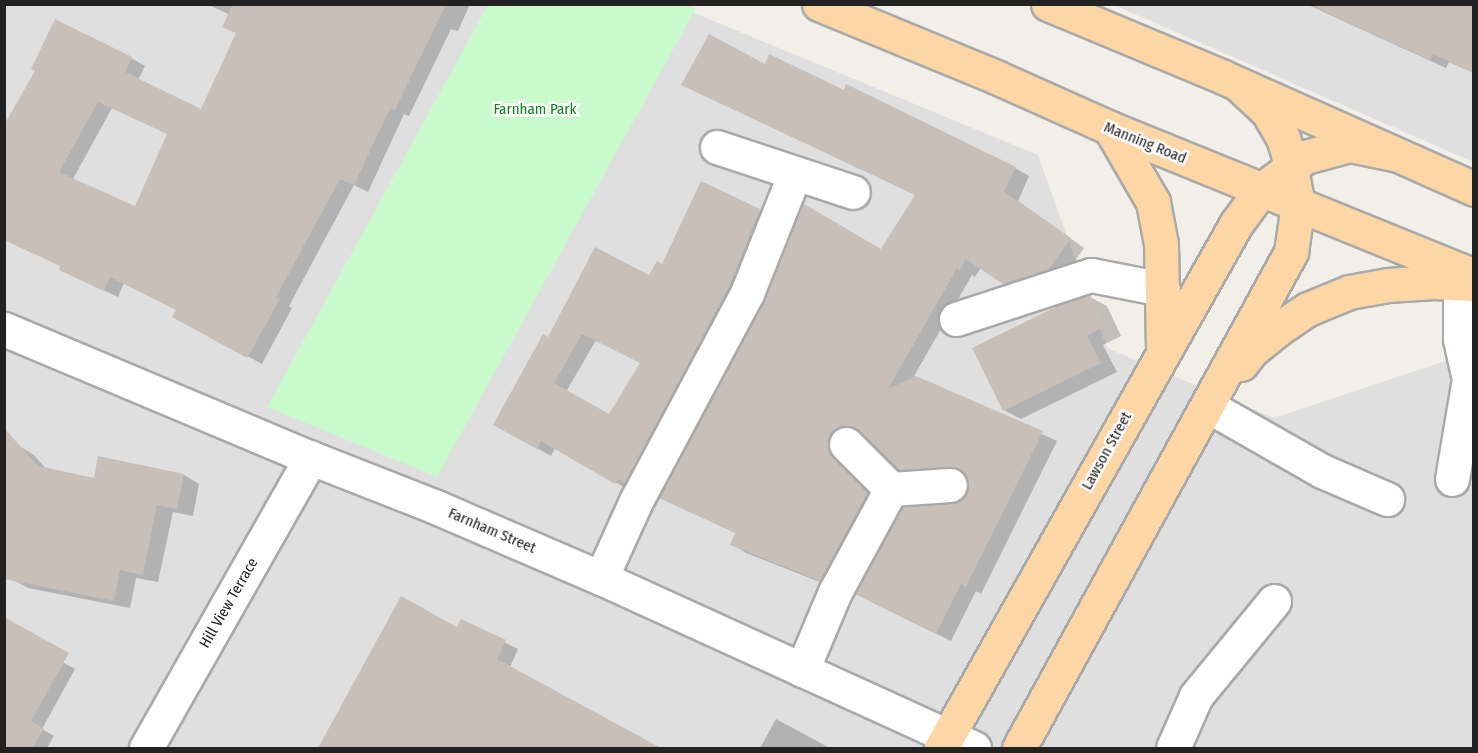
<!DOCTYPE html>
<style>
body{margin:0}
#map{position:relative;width:1478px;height:753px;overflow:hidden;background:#f2efe9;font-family:"Fira Sans Condensed",sans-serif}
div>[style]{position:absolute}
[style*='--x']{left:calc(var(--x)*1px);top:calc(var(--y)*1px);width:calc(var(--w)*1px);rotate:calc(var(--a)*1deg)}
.residential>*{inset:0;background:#e0dfdf}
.park>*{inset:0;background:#c8facc}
.shadow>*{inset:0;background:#0003}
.building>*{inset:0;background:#c7bfb8}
.roads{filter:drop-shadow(2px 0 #a9a9a9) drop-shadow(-2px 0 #a9a9a9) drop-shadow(0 2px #a9a9a9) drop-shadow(0 -2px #a9a9a9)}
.minor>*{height:33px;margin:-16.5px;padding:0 16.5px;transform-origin:16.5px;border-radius:16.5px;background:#fff}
.major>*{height:33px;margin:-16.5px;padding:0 16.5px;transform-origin:16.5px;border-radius:16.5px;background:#fcd6a4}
span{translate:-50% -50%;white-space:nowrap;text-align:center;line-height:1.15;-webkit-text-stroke:5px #fff;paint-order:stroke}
.park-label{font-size:15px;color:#0c8416}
.street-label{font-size:15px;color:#222}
.frame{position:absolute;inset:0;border:6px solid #222;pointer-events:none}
</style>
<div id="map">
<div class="residential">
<i style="clip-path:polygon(4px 5px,675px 5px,1038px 155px,1107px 348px,1274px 418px,1473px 352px,1473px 748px,5px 748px)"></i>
<i style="clip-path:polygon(1114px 5px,1473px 5px,1473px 162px)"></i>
</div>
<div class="park">
<i style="clip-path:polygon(688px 5px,696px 8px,437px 477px,267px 407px,488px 5px)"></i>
</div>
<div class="shadow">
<i style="clip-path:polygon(evenodd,207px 4px,470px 4px,458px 31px,451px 29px,409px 116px,404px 114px,368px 192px,354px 185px,289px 306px,292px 308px,262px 364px,188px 324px,178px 310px,124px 283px,118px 297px,61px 270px,62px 267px,4px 129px,131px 58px,145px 66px,138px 80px,202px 111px,238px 34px,230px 15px,207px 4px,112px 108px,169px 134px,136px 208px,73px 179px,112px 108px)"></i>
<i style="clip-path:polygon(1306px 4px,1474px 4px,1474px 73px,1449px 62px,1446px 68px)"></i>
<i style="clip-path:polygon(765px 67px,844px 92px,1015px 168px,1029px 176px,1018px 201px,1084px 248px,1064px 277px,1019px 291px,981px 267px,975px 277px,972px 275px,914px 376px,1057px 441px,981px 594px,976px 591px,951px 641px,871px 602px,952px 505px,961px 502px,968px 494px,970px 483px,967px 476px,914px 477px,899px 469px,864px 433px,856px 434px,882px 502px,835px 588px,746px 553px,732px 544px,736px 533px,661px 497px,765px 302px,882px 251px,916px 195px,683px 85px)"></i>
<i style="clip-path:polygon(evenodd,702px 183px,773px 219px,629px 490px,555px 448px,551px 456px,508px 432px,548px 339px,650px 277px,663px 266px,702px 183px,596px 340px,641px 363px,610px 416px,566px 392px,596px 340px)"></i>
<i style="clip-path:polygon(1090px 297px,1107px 306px,1121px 336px,1103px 345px,1117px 372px,1021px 419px,1004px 410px)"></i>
<i style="clip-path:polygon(19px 446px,34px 455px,47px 470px,95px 480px,184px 475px,199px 484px,193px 516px,173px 512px,158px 582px,136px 578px,130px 608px,28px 588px,12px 579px)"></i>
<i style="clip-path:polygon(401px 598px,457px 630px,461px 621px,518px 649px,510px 667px,658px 748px,319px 748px)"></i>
<i style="clip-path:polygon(4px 630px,75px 669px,42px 729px,54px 736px,47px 748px,4px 748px)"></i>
<i style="clip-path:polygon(776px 719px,830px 748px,760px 748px)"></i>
</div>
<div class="building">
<i style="clip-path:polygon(evenodd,233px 4px,446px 4px,395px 110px,390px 108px,354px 185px,340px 179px,276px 297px,280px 299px,247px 358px,172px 317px,176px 310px,110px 277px,104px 291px,59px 270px,60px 266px,4px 240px,4px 125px,35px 71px,31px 69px,55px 19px,132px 57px,125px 72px,201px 109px,236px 33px,222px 27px,233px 4px,98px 102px,167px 134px,135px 206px,59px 172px,98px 102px)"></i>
<i style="clip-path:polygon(1308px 4px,1473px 4px,1473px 73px,1433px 54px,1430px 60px)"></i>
<i style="clip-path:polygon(709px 34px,765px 64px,769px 54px,844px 90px,846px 84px,1016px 167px,1004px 192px,1071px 238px,1049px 269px,1003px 284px,966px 259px,960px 270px,957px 268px,888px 389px,916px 376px,1043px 431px,966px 587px,961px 584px,936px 634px,855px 594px,903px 507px,952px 504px,960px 501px,967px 494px,969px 483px,965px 474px,958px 468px,898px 470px,859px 430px,850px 426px,842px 426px,833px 430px,828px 440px,828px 449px,868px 492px,820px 581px,730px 545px,735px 533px,659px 498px,764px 302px,804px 204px,881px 249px,915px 195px,681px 85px)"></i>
<i style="clip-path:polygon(evenodd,701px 181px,760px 209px,730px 285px,625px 483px,618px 479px,615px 484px,541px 441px,537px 449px,493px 425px,543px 334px,548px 337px,595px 247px,649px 275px,657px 261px,662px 264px,701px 181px,582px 334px,640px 363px,609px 414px,554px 383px,582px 334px)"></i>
<i style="clip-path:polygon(1090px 295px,1106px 326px,1087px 335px,1101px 363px,1003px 411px,972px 348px,1060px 305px)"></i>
<i style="clip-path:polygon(4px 428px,38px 466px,94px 478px,98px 456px,184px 474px,177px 509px,157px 505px,143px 575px,120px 570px,114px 601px,4px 579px)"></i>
<i style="clip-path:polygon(401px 596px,457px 627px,461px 619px,506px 640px,497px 659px,661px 748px,318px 748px)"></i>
<i style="clip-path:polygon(4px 617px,69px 653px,31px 721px,44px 728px,32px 748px,4px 748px)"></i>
</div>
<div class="roads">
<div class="minor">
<i style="--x:717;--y:147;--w:143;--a:18.3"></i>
<i style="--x:956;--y:319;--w:142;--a:-18.1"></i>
<i style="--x:1091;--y:275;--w:73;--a:11"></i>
<i style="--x:4;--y:329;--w:333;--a:22.8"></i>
<i style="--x:311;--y:458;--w:134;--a:21.4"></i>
<i style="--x:436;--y:507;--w:180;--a:23.3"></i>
<i style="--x:601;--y:578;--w:410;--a:24.5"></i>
<i style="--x:1208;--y:406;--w:131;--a:29.7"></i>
<i style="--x:1322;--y:471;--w:71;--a:23.3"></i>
<i style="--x:846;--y:444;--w:64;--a:45"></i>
<i style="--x:891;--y:489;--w:59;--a:-3.9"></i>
<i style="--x:1452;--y:479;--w:101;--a:-80.4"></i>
<i style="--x:1469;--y:379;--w:41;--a:-102.7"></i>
<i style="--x:1460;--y:339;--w:56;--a:-90"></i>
<i style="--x:601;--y:578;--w:85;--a:-65.6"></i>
<i style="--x:636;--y:501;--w:236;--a:-61.9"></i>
<i style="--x:747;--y:293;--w:129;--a:-68.2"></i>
<i style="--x:802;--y:670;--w:85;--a:-67.1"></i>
<i style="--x:835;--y:592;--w:117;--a:-61.5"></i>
<i style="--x:146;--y:748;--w:334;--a:-60.4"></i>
<i style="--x:1173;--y:748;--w:57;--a:-66.1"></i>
<i style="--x:1196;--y:696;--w:123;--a:-50.6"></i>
</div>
<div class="major">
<i style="--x:819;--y:4;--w:191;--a:22.4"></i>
<i style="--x:996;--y:77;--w:125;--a:24.1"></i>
<i style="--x:1110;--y:128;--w:393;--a:22.1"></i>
<i style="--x:1048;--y:4;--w:190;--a:22.6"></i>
<i style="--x:1223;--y:77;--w:275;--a:24"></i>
<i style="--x:1110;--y:128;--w:86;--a:59.8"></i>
<i style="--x:1153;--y:202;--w:43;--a:79.2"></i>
<i style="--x:1161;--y:244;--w:104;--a:88.9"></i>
<i style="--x:1241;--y:364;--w:16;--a:-52"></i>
<i style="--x:1251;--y:351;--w:35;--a:-39"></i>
<i style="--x:1278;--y:329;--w:36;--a:-34"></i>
<i style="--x:1308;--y:309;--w:44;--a:-22.5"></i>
<i style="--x:1349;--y:292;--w:40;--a:-10"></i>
<i style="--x:1388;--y:285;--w:46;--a:-3.7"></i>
<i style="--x:1434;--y:282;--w:38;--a:3"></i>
<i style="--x:941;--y:748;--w:601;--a:-60.62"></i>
<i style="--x:1236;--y:224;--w:42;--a:-53.7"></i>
<i style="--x:1261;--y:190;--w:55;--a:-36.9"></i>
<i style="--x:1305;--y:157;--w:47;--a:-14.9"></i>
<i style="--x:1350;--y:145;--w:45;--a:11.6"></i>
<i style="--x:1019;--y:748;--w:566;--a:-61.26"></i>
<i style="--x:1291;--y:252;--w:49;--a:-81.7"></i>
<i style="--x:1298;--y:204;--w:51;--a:-101.3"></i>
<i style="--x:1288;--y:154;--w:17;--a:-107"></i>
<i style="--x:1283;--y:138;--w:30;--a:-120"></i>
<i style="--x:1268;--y:112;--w:41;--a:-137"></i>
</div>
</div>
<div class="park-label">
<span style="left:535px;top:110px">Farnham Park</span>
</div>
<div class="street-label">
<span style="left:1145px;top:143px;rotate:22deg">Manning Road</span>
<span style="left:1107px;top:451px;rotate:-61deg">Lawson Street</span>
<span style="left:492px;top:531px;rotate:23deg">Farnham Street</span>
<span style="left:229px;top:603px;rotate:-60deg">Hill View Terrace</span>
</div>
<div class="frame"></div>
</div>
